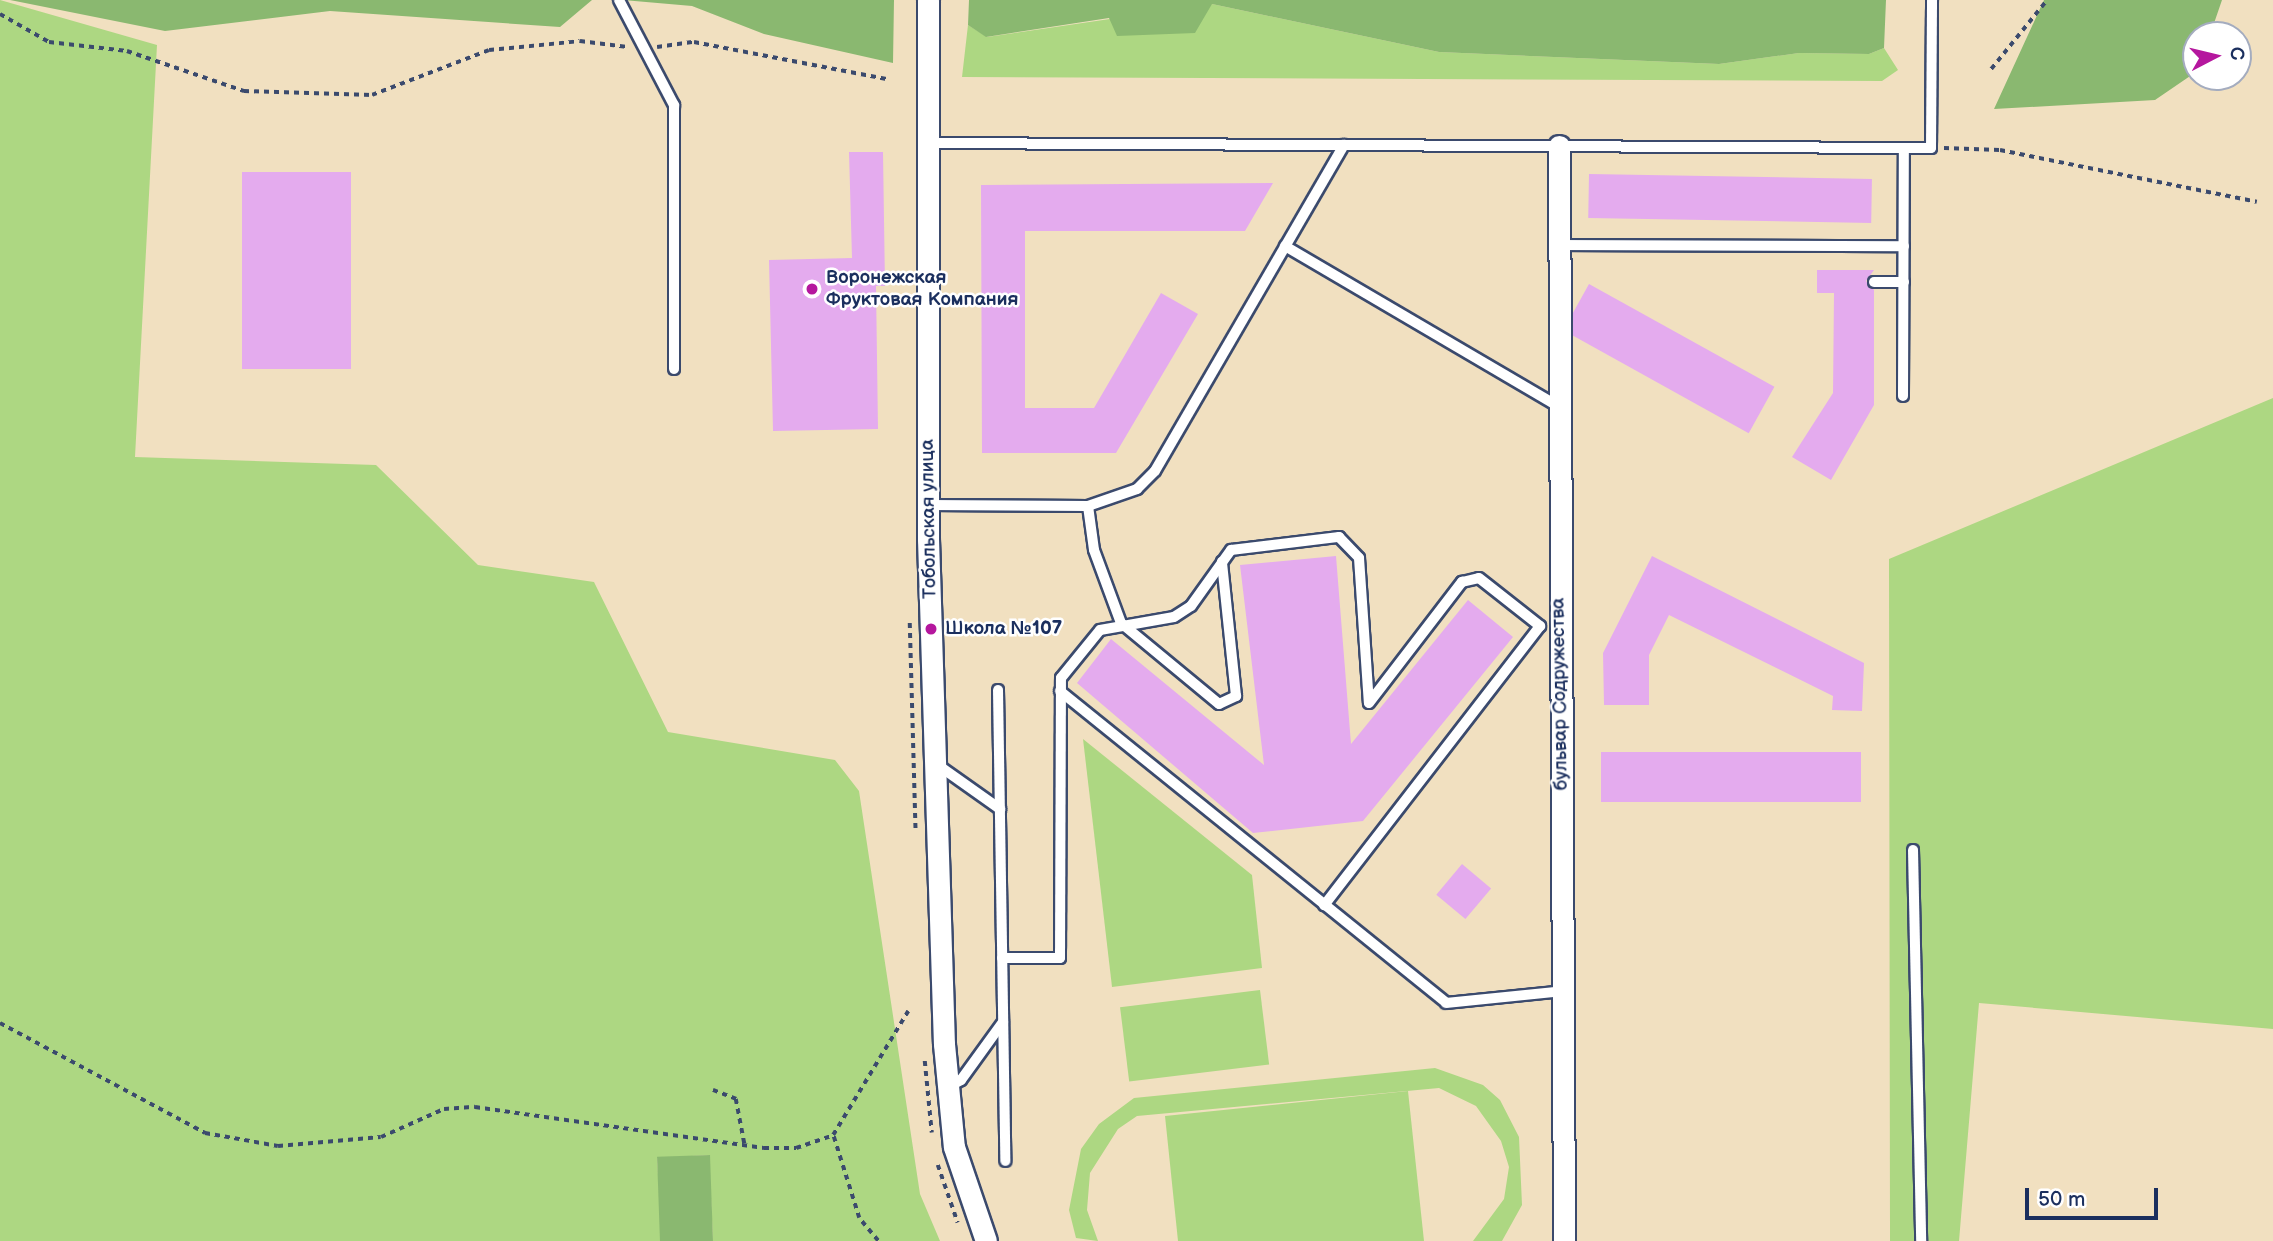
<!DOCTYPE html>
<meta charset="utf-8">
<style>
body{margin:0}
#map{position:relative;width:2273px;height:1241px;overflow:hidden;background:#f1e0c0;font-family:"Balsamiq Sans",sans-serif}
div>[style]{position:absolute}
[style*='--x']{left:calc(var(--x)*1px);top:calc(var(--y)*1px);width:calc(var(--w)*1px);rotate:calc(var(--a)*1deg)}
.green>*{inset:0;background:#add782;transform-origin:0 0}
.forest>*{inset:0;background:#8ab870;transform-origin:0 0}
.building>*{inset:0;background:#e4abee;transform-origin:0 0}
.path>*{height:3.5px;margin-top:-1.75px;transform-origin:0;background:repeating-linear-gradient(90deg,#3b4a6d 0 5px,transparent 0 10px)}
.roads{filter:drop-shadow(2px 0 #3b4a6d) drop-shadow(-2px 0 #3b4a6d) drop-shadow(0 2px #3b4a6d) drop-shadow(0 -2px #3b4a6d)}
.service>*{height:10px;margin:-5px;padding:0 5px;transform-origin:5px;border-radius:5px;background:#fff}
.minor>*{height:21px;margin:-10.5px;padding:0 10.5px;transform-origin:10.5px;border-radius:10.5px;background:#fff}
.dots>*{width:19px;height:19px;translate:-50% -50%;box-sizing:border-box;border:4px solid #fff;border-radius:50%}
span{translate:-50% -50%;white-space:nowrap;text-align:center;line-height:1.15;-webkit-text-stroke:5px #fff;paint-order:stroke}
.poi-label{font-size:19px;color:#1b2f5e;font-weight:700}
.left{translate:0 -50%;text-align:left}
.street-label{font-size:19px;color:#1b2f5e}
.north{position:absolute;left:2182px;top:21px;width:70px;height:70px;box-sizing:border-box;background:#fff;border:2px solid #a4acbf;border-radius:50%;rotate:83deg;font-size:19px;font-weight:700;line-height:28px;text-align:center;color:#1b2f5e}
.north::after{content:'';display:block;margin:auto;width:24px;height:32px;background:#b5179e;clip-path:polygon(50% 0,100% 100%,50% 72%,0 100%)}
.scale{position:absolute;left:2025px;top:1188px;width:133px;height:32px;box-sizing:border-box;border:4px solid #1b2f5e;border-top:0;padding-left:9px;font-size:21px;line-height:24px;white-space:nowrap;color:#1b2f5e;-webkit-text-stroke:5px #fff;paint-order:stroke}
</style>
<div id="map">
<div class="green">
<i style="clip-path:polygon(0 0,157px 45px,135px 457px,376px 465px,478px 565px,594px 582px,668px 732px,835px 760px,859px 791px,920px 1194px,940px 1241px,713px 1241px,709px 1155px,657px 1158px,662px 1241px,0 1241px)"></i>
<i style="clip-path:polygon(1212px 4px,1439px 52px,1719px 64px,1799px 53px,1869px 54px,1884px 48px,1898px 70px,1882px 81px,962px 77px,968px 25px,987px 37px)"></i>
<i style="clip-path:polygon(2273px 398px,2273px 1029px,1979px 1003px,1959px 1241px,1890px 1241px,1889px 559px)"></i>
<i style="clip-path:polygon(1083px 739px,1252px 875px,1262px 968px,1112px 987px)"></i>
<i style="left:1260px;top:990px;width:75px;height:141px;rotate:83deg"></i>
<i style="clip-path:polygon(1435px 1068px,1483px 1085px,1500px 1100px,1519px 1137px,1522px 1205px,1502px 1241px,1473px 1241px,1504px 1199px,1509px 1167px,1501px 1141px,1476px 1106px,1439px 1088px,1137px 1116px,1118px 1129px,1090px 1173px,1087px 1210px,1098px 1241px,1076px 1238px,1069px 1210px,1081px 1149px,1099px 1124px,1134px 1098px)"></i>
<i style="clip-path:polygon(1408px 1091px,1424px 1241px,1178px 1241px,1165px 1116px)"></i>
</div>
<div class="forest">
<i style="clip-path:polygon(10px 0,592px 0,560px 27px,330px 11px,165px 31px)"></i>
<i style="clip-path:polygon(623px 0,894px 0,893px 63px,764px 34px,692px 6px)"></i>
<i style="clip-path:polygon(969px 0,1886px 0,1884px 48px,1869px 54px,1799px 53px,1719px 64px,1439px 52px,1212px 4px,1195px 33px,1117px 36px,1109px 18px,986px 37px,968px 25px)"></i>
<i style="clip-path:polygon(2044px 0,2222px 0,2210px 35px,2196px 35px,2196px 72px,2155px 100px,1994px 109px)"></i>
<i style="left:710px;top:1155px;width:86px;height:53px;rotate:88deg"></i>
</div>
<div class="building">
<i style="clip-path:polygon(849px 152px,883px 152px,885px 286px,876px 286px,878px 429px,773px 431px,769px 260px,852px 258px)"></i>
<i style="left:242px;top:172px;width:109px;height:197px"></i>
<i style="left:1589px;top:174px;width:283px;height:44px;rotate:1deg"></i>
<i style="clip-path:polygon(1273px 183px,1245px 231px,1025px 231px,1025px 408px,1094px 408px,1161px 293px,1198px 314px,1116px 453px,982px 453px,981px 185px)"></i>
<i style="clip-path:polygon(1817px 270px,1874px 270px,1866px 281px,1874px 290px,1874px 405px,1831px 480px,1792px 457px,1833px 393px,1834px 293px,1817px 293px)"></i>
<i style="left:1589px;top:284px;width:212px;height:53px;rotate:29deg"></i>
<i style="clip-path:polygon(1336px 556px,1351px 744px,1468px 600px,1513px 637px,1363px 821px,1253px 833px,1077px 683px,1111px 639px,1264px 765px,1240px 565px)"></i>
<i style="clip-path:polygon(1652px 556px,1864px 663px,1862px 711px,1832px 710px,1833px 696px,1669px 615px,1649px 655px,1649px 705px,1604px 705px,1603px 653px)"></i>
<i style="left:1861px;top:752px;width:50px;height:260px;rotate:90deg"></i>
<i style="left:1462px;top:864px;width:38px;height:40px;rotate:40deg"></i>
</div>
<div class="path">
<i style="--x:0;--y:14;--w:56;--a:29.7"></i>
<i style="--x:49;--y:42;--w:79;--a:6.6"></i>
<i style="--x:127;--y:51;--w:124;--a:18.9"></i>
<i style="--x:244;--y:91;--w:128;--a:1.8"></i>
<i style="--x:372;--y:95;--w:125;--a:-21"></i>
<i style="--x:489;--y:50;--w:91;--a:-5.6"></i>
<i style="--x:580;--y:41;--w:48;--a:7.1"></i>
<i style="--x:657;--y:47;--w:37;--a:-8"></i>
<i style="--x:694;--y:42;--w:196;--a:10.9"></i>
<i style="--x:1991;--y:69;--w:89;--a:-50.9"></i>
<i style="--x:1944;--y:148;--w:56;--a:2"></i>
<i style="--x:2000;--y:150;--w:262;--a:11.4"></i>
<i style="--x:910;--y:623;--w:210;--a:88.4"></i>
<i style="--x:0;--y:1023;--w:233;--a:28.2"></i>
<i style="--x:205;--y:1133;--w:74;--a:10.1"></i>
<i style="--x:278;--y:1146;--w:103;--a:-5"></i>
<i style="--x:381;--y:1137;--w:69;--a:-24"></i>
<i style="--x:444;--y:1109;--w:31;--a:-4"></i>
<i style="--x:475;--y:1107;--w:292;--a:8.1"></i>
<i style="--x:764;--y:1148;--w:32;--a:0"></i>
<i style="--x:796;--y:1148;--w:39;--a:-19"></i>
<i style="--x:925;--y:1061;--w:72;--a:84.4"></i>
<i style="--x:713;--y:1090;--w:25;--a:21"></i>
<i style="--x:736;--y:1099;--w:48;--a:79.2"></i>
<i style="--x:938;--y:1165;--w:61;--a:71"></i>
<i style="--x:878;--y:1241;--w:30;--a:-130"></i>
<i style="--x:859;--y:1218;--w:87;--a:-107.4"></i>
<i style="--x:833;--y:1135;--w:145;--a:-58.8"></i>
</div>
<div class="roads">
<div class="service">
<i style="--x:619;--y:0;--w:119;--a:62.4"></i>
<i style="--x:674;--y:105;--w:264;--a:90"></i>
<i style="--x:927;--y:143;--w:1004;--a:0.29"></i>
<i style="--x:1931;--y:148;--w:148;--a:-89.6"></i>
<i style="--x:1559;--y:245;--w:345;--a:0.2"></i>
<i style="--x:1285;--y:246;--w:314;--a:30.4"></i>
<i style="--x:1874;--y:282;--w:30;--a:0"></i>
<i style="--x:1903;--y:396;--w:248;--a:-89.8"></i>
<i style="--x:928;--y:505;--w:160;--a:0.4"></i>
<i style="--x:1088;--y:506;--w:52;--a:-19.1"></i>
<i style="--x:1137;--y:489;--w:25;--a:-45"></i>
<i style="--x:1155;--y:471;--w:377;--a:-59.9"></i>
<i style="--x:1088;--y:506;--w:44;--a:82.2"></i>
<i style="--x:1094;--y:550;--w:78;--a:69.7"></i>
<i style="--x:1121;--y:623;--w:127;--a:39.6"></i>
<i style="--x:1219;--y:704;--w:19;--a:-25"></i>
<i style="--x:1236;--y:696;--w:135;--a:-96"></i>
<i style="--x:998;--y:690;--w:471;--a:89.1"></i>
<i style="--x:1060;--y:691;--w:496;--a:38.9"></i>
<i style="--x:1446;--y:1003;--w:120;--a:-5.8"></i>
<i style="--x:935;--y:763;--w:80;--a:35.3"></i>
<i style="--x:1913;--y:850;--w:391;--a:88.8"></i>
<i style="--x:1002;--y:958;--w:58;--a:0"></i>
<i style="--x:1060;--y:958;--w:280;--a:-89.8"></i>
<i style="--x:1061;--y:678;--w:62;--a:-50.9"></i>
<i style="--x:1100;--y:630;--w:75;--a:-10"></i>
<i style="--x:1174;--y:617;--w:20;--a:-33"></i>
<i style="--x:1191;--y:606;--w:69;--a:-54.5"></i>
<i style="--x:1231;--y:550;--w:109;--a:-6.9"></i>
<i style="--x:1339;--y:537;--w:29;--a:46"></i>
<i style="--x:1359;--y:558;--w:145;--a:86.1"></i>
<i style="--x:1369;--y:703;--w:153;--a:-52.5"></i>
<i style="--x:1462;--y:582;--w:17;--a:-13"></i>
<i style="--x:1479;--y:578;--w:78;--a:38.2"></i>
<i style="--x:1540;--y:626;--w:353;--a:127.7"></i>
<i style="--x:946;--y:1088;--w:17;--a:-28"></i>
<i style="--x:961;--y:1080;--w:72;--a:-54.1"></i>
</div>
<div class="minor">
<i style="--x:928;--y:0;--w:539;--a:90"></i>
<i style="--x:928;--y:539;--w:505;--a:88.19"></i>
<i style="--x:944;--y:1044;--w:103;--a:84.5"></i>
<i style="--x:954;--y:1147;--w:99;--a:71.2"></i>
<i style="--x:1559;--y:146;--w:1095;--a:89.74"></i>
</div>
</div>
<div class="dots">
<i style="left:812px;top:289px;background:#b5179e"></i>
<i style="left:931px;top:629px;background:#b5179e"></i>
</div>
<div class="poi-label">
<span class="left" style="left:826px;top:289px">Воронежская<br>Фруктовая Компания</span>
<span class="left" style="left:945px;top:629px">Школа №107</span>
</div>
<div class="street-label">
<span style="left:929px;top:519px;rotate:-91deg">Тобольская улица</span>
<span style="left:1560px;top:694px;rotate:-91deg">бульвар Содружества</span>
</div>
<div class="north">С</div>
<div class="scale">50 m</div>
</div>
